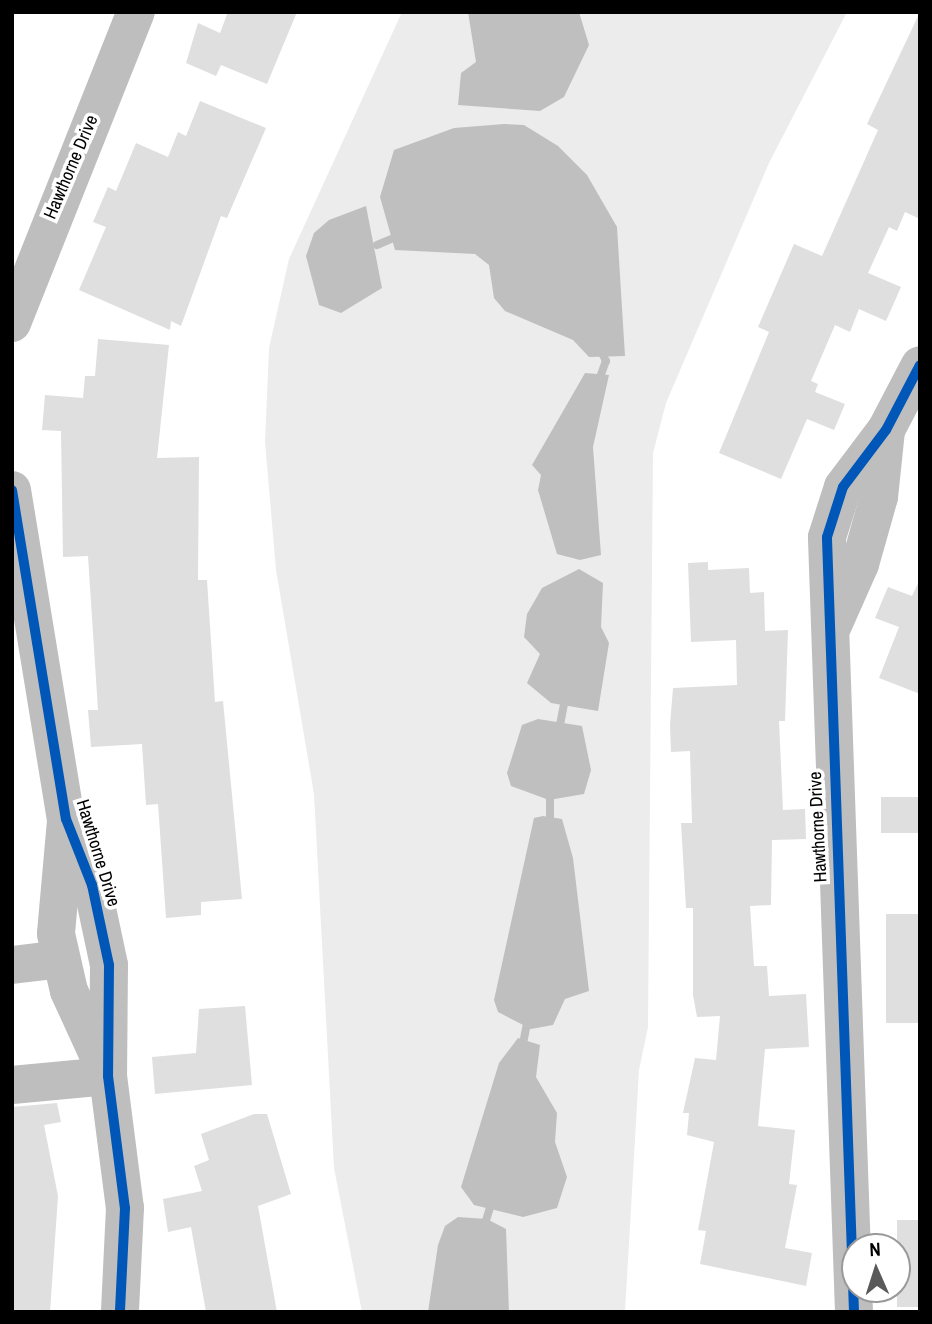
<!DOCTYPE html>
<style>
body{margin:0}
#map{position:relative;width:932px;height:1324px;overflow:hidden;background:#fff;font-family:"Archivo Narrow",sans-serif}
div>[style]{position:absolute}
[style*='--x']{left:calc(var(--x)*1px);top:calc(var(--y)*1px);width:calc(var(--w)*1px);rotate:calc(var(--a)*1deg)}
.green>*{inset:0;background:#ececec}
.water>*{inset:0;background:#bfbfbf}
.stream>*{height:8px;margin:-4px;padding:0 4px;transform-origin:4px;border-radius:4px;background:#bfbfbf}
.building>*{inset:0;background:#dfdfdf;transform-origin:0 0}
.minor>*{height:38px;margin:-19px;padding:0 19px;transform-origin:19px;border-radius:19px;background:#bebebe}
.cycleway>*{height:10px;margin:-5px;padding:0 5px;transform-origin:5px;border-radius:5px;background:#0057b8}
span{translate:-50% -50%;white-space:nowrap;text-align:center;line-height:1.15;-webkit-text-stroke:7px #fff;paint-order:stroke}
.street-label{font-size:18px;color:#000}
.frame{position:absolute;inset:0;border:14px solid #000;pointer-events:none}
.north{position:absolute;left:841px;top:1233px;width:70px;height:70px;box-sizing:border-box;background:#fff;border:2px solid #999;border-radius:50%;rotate:357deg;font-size:19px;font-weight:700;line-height:28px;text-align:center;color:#000}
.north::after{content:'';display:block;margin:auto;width:24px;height:32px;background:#595959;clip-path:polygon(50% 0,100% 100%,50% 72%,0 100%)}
</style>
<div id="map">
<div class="green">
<i style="clip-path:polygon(402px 12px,847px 12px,769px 163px,666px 403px,653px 453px,648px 1027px,639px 1070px,625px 1312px,362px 1312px,334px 1168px,314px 794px,276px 570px,265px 442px,269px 348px,289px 259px)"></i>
</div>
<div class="water">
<i style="clip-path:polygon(468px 12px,579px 12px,589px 45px,564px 97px,540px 111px,458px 105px,461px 73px,476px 62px)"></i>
<i style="clip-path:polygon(504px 124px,524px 125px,558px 146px,587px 175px,617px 227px,625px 356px,589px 357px,573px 340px,505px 311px,494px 298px,489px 265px,475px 254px,395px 250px,380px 197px,394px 150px,454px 128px)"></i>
<i style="clip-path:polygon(366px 206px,382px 288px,341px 313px,319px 305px,306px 256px,314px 233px,329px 220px)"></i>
<i style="clip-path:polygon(585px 373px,609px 375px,593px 447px,601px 555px,580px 560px,557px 554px,538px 490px,541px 475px,532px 465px)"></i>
<i style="clip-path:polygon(579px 569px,603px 583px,601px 627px,609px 643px,598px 711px,551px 703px,527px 683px,540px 654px,524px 637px,527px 614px,542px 588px)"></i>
<i style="clip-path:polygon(538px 719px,582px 726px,591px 770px,584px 794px,549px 800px,511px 786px,507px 773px,522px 725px)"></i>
<i style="clip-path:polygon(543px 816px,562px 819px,573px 858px,589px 991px,565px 999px,553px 1025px,531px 1029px,498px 1012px,494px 1000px,534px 818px)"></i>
<i style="clip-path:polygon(518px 1038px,540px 1045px,536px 1077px,557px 1113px,555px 1142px,567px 1177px,557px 1208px,523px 1217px,474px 1205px,461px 1187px,499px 1063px)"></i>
<i style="clip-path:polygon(458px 1217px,487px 1219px,506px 1229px,509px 1312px,428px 1312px,438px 1245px,445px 1226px)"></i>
</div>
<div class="stream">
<i style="--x:377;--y:245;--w:15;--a:-23"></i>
<i style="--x:599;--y:380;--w:20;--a:-70"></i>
<i style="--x:606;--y:361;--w:11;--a:-117"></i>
<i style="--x:559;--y:730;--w:33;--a:-79"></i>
<i style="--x:550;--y:792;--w:35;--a:90"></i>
<i style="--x:522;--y:1049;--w:32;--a:-79"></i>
<i style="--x:484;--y:1227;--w:28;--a:-73"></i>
</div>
<div class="building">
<i style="clip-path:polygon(228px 12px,297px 12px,267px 84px,221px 65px,216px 76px,186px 63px,198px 23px,220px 33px)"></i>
<i style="clip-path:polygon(920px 12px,920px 219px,905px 212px,897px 231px,889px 227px,868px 273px,901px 287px,886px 321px,859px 309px,850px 332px,835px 325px,811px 381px,818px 384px,815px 392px,845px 404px,834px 430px,807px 419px,781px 479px,719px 453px,769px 332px,758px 327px,794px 244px,822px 256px,878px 130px,867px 124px)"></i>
<i style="clip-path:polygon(200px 101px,266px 128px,227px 218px,221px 216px,181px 326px,171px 321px,170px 330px,79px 290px,106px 227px,93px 222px,108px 187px,116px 191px,136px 143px,168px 157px,178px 132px,186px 136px)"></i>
<i style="clip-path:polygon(98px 339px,169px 345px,157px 458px,199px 457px,198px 580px,207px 580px,215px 702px,223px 701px,242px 899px,201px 902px,201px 915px,166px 918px,158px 804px,146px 805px,142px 744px,91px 747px,88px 710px,98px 710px,88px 556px,63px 557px,61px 431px,42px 430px,45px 395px,83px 398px,85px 376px,95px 376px)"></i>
<i style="clip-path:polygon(708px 562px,708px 570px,749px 568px,750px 593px,764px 592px,765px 631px,788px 630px,785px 721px,779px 721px,783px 810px,805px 809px,806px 839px,772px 840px,771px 905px,750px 906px,754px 966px,767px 966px,769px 996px,806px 994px,809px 1047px,765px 1049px,758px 1126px,795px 1130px,789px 1184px,797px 1185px,785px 1248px,812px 1253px,806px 1286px,700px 1264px,706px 1231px,698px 1230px,714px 1142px,687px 1135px,689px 1113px,683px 1113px,695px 1058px,716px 1060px,720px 1016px,697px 1017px,693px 995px,693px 908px,686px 908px,681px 823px,692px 823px,690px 751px,671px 752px,670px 725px,673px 688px,737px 685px,736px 640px,691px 642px,688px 563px)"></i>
<i style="clip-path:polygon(920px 579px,920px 694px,879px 678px,899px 627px,875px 618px,888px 587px,912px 596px)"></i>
<i style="left:920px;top:797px;width:36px;height:39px;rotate:90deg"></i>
<i style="left:920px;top:914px;width:109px;height:34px;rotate:90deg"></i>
<i style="clip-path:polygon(245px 1006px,252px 1085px,155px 1094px,152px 1057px,196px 1053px,199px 1009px)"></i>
<i style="clip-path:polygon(57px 1103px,61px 1122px,44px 1125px,58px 1196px,50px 1312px,12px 1312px,12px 1107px)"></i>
<i style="clip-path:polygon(254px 1114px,267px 1114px,291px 1194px,258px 1206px,277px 1312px,206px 1312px,191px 1227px,168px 1232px,163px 1199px,202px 1191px,194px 1166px,209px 1160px,201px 1134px)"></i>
<i style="left:920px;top:1220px;width:87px;height:23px;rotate:90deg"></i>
</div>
<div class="minor">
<i style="--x:12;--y:323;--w:335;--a:-68.3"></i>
<i style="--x:12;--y:490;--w:333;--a:80.7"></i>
<i style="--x:66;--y:819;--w:71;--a:68.5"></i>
<i style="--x:92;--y:885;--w:82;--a:78"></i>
<i style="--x:109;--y:965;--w:111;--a:90.5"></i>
<i style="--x:108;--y:1076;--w:133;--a:82.7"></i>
<i style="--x:125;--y:1208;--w:104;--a:92.8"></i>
<i style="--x:833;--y:625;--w:67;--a:-66.1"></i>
<i style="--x:860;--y:564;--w:70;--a:-74.2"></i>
<i style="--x:879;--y:497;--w:67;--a:-84"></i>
<i style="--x:66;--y:821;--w:113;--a:95.1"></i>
<i style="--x:56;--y:934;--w:58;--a:77.2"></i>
<i style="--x:69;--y:991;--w:94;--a:65.4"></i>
<i style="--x:12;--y:965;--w:49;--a:-7"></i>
<i style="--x:12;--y:1085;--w:96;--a:-5.4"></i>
<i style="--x:854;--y:1312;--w:775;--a:-92"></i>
<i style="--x:827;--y:537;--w:52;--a:-72.3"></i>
<i style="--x:843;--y:487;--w:71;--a:-53"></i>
<i style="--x:886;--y:430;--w:73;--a:-62.4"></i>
</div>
<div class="cycleway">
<i style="--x:12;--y:490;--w:333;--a:80.7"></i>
<i style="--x:66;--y:819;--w:71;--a:68.5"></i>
<i style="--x:92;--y:885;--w:82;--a:78"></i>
<i style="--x:109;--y:965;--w:111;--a:90.5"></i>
<i style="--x:108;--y:1076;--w:133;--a:82.7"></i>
<i style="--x:125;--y:1208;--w:104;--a:92.8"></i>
<i style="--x:854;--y:1312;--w:775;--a:-92"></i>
<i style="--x:827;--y:537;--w:52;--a:-72.3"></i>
<i style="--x:843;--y:487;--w:71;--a:-53"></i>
<i style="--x:886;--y:430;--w:73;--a:-62.4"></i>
</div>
<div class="street-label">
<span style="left:71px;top:167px;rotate:-67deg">Hawthorne Drive</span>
<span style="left:818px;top:827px;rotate:-93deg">Hawthorne Drive</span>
<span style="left:98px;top:853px;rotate:73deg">Hawthorne Drive</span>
</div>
<div class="frame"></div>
<div class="north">N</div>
</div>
